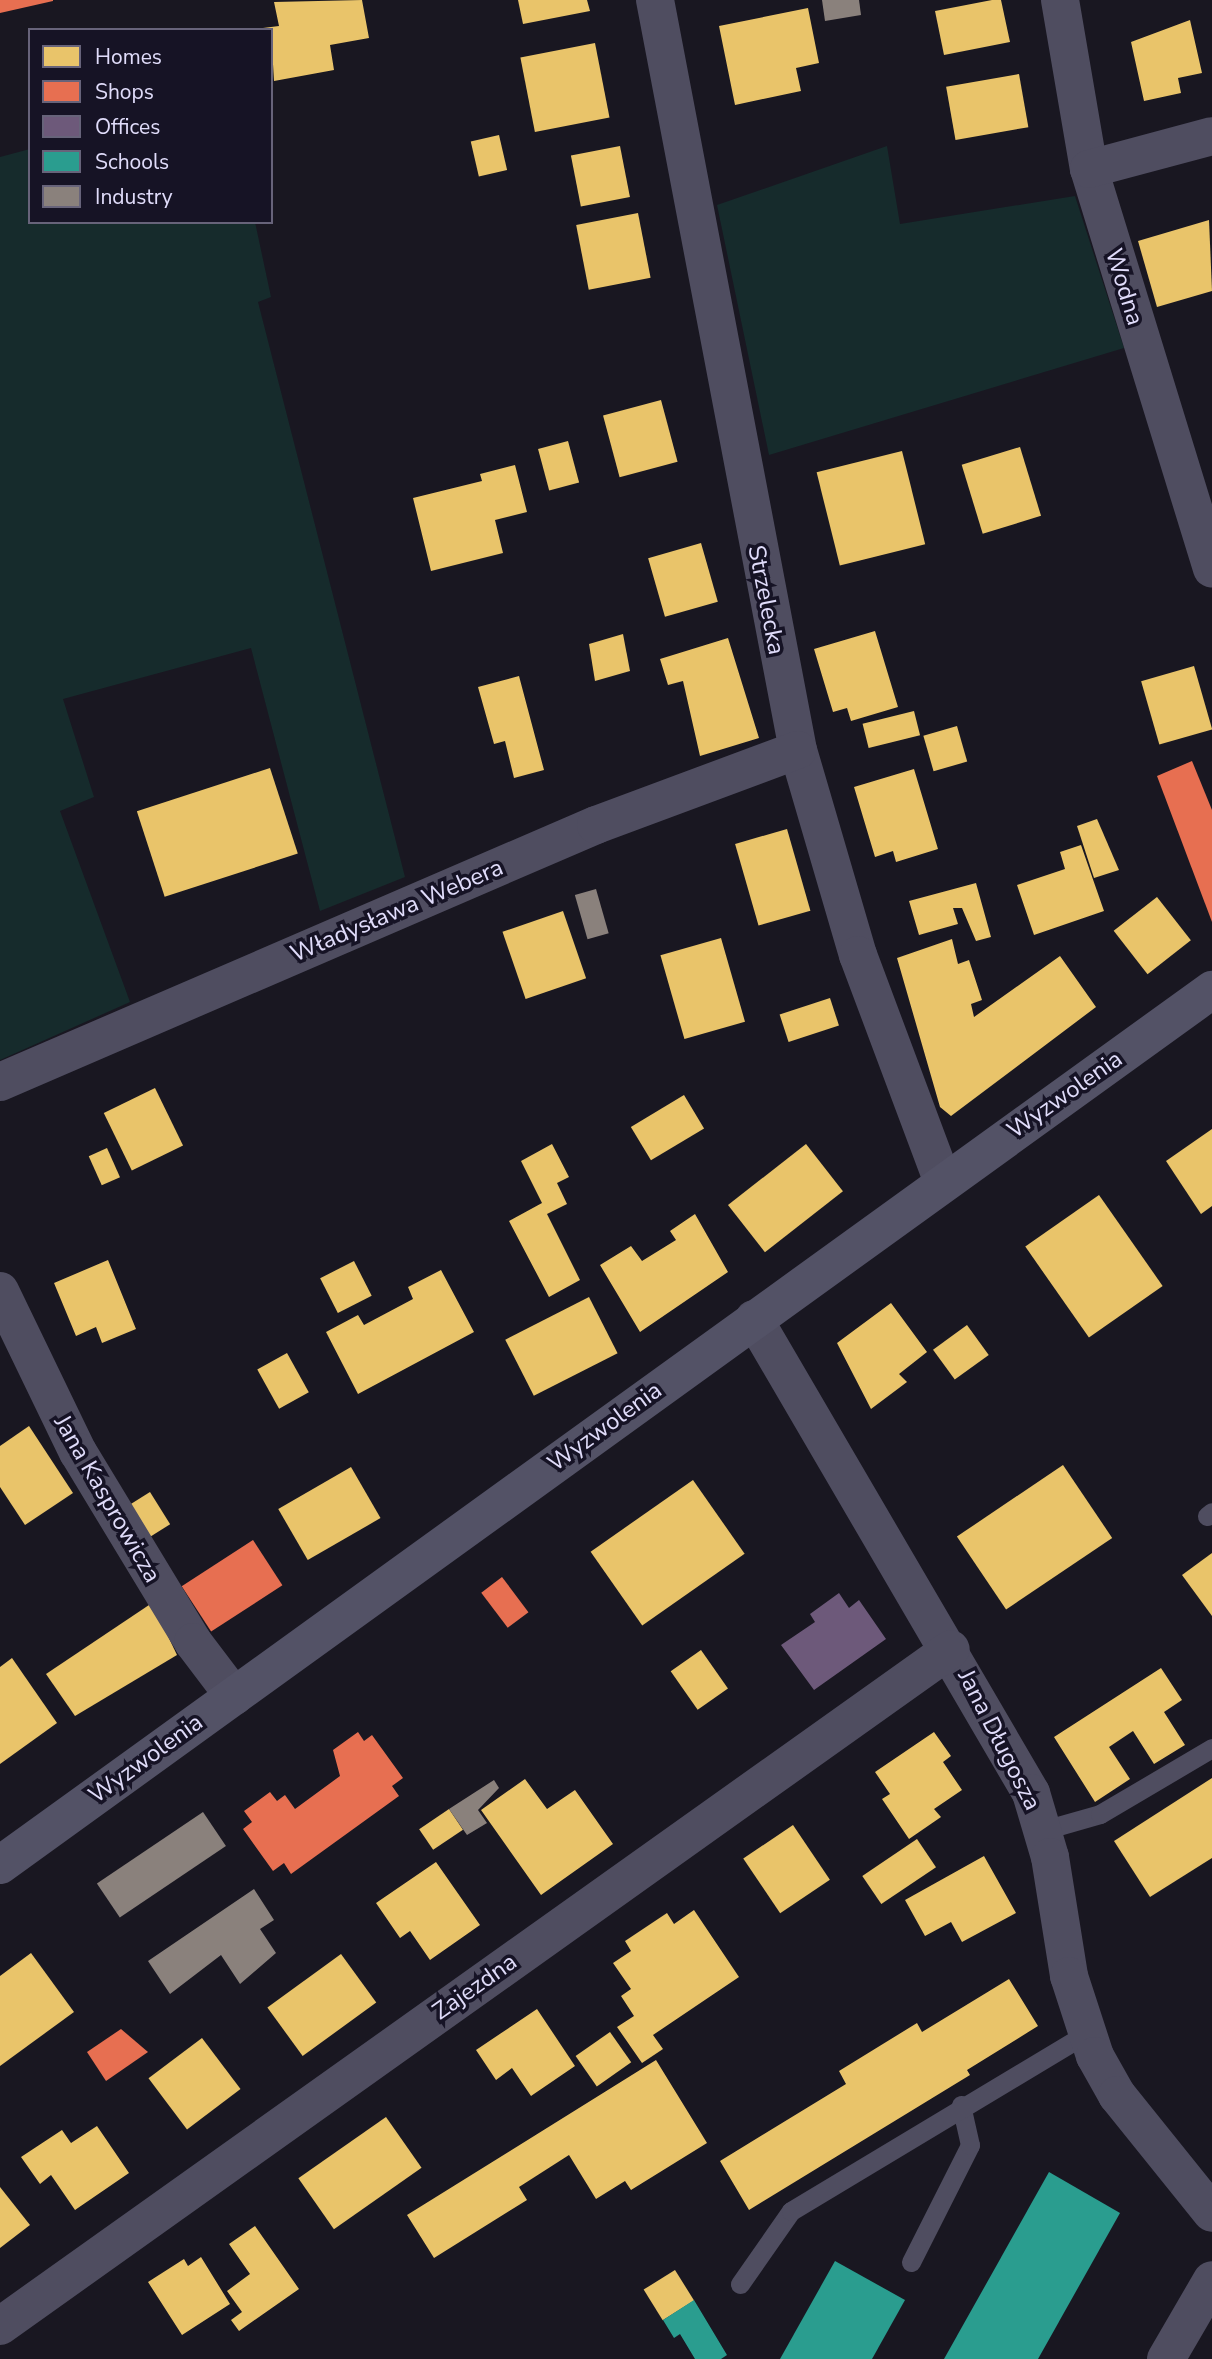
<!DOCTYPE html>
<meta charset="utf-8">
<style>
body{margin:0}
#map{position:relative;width:1212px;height:2359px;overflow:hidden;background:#191721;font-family:"Nunito Sans",sans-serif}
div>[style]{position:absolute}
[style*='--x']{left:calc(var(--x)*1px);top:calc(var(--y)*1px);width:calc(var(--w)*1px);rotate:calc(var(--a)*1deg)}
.green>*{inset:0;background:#162b2c}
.homes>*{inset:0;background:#e9c46a;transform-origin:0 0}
.shops>*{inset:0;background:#e76f51;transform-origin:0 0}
.offices>*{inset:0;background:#6d597a}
.schools>*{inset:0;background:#2a9d8f}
.industry>*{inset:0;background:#8a817c;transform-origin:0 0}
.service>*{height:19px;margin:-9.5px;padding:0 9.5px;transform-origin:9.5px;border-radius:9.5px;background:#4f4d60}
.minor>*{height:38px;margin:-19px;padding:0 19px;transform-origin:19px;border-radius:19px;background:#4f4d60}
.secondary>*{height:38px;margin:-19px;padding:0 19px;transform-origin:19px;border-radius:19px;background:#535266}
span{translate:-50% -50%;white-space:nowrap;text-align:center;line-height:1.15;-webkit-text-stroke:7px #161325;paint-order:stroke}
.street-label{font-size:24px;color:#e0dcfa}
.legend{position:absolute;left:28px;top:28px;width:245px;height:196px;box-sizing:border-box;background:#161325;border:2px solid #67637a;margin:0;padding:9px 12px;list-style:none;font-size:21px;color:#e0dcfa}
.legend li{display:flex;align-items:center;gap:14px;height:35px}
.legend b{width:35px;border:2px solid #67637a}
</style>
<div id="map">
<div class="green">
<i style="clip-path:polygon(887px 146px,900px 224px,1075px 196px,1124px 348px,769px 455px,717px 205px)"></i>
<i style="clip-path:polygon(30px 149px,30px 222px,255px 222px,271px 297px,258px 302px,405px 877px,320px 911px,251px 648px,63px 699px,94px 797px,60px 811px,130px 1002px,0 1060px,0 157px)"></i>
</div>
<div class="homes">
<i style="clip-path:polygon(362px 0,369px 38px,330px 45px,334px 70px,274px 81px,271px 30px,263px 28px,279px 26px,274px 2px)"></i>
<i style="clip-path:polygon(518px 0,587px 0,590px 11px,523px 24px)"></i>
<i style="clip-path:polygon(992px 0,1001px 0,1010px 42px,944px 55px,935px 11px)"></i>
<i style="clip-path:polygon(808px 8px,819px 63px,796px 68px,801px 91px,735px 105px,719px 26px)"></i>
<i style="clip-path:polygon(1190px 20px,1202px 73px,1178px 78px,1181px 93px,1144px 101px,1131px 42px)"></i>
<i style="left:595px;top:43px;width:76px;height:76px;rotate:79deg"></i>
<i style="left:1019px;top:74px;width:54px;height:74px;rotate:80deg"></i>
<i style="left:499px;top:135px;width:36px;height:29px;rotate:77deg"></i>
<i style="left:620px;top:146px;width:52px;height:50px;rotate:79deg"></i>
<i style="left:638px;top:213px;width:66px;height:63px;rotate:79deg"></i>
<i style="clip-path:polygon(1209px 220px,1212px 291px,1157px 307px,1138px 241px)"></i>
<i style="left:661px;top:400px;width:64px;height:60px;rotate:75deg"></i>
<i style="left:568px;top:441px;width:43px;height:31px;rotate:75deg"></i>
<i style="left:1020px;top:447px;width:72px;height:61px;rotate:73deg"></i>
<i style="left:902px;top:451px;width:96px;height:88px;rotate:76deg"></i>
<i style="clip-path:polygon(515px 465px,527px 512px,495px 520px,503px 553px,431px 571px,413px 498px,482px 481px,480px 474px)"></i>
<i style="left:701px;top:543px;width:61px;height:55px;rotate:74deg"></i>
<i style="clip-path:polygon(875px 631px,898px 707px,851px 721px,847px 708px,833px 712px,814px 649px)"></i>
<i style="clip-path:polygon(623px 634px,630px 671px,595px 681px,589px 644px)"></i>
<i style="clip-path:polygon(728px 638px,759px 738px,700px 756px,683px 681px,668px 685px,660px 659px)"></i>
<i style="left:1194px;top:666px;width:66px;height:55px;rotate:74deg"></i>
<i style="clip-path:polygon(519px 676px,544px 770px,514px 778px,505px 741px,494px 744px,478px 687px)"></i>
<i style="left:914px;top:711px;width:25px;height:53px;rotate:76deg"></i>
<i style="left:957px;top:726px;width:37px;height:35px;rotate:74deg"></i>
<i style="left:270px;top:768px;width:90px;height:140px;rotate:72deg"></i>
<i style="clip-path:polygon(914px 769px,938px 849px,896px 862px,893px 851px,875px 857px,854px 787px)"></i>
<i style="clip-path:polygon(1097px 819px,1119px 870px,1094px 878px,1077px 826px)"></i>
<i style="left:787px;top:829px;width:85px;height:54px;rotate:74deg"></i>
<i style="clip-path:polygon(1081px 845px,1104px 911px,1034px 935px,1017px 885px,1065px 869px,1060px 852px)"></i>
<i style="clip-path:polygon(976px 883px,991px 937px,976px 941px,962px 908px,953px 908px,958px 924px,919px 935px,909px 901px)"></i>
<i style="left:1157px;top:897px;width:55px;height:55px;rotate:52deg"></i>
<i style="left:563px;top:911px;width:71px;height:64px;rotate:71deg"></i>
<i style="left:721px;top:938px;width:87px;height:63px;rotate:74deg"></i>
<i style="clip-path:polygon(952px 939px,958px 964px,969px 960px,982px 1000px,971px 1004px,974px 1017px,1060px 956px,1096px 1007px,951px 1116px,940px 1107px,897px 958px)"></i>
<i style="left:830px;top:998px;width:29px;height:53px;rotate:72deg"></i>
<i style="left:155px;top:1088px;width:64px;height:57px;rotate:64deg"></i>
<i style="left:684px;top:1095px;width:39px;height:62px;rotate:59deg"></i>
<i style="clip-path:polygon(1212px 1129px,1212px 1206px,1201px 1214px,1166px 1161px)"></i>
<i style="clip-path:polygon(552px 1144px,569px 1177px,557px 1183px,567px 1204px,547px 1214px,580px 1280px,549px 1297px,509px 1221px,542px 1203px,521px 1161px)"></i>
<i style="left:806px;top:1144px;width:60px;height:99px;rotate:52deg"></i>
<i style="left:107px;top:1148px;width:32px;height:20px;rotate:66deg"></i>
<i style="left:1099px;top:1195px;width:111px;height:90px;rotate:55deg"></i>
<i style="clip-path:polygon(695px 1214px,728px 1272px,640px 1332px,600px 1265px,631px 1246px,642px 1261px,676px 1240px,670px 1231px)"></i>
<i style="clip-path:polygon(108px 1260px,136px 1329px,102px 1343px,96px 1327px,76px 1336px,54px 1283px)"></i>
<i style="left:354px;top:1261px;width:39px;height:38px;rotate:63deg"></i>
<i style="clip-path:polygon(441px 1270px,474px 1332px,358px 1394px,326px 1332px,358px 1315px,364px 1325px,413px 1299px,408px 1287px)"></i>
<i style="left:589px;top:1297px;width:63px;height:94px;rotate:63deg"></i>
<i style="clip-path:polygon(891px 1303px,927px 1352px,899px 1374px,907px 1382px,871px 1409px,837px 1343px)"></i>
<i style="left:967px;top:1325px;width:37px;height:42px;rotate:54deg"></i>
<i style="left:287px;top:1353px;width:45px;height:34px;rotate:61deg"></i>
<i style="clip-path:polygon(29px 1426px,73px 1493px,25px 1525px,0 1487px,0 1446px)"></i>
<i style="left:1063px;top:1465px;width:88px;height:128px;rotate:56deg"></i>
<i style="left:351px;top:1467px;width:59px;height:84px;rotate:60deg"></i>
<i style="left:693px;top:1480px;width:90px;height:125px;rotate:55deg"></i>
<i style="left:150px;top:1492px;width:38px;height:32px;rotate:58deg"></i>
<i style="clip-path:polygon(1212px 1553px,1212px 1616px,1182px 1575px)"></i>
<i style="clip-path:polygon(152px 1603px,177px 1655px,75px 1716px,46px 1674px)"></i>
<i style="left:701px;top:1650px;width:47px;height:37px;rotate:55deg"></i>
<i style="clip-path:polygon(12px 1658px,57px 1723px,0 1764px,0 1667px)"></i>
<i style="clip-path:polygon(1161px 1668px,1182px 1700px,1164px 1712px,1185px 1745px,1154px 1764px,1133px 1731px,1109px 1747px,1130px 1779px,1095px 1802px,1054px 1737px)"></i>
<i style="clip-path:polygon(934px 1732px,951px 1756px,943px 1762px,962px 1790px,934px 1809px,941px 1817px,909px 1839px,882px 1799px,890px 1794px,875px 1772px)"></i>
<i style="clip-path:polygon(1212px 1778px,1212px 1858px,1150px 1897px,1114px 1841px)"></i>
<i style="clip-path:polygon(525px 1779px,547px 1809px,575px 1790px,613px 1844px,541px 1895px,481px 1810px)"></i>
<i style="left:449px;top:1809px;width:25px;height:36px;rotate:56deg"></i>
<i style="left:793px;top:1825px;width:66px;height:60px;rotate:56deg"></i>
<i style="left:917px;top:1839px;width:34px;height:66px;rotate:56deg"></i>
<i style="clip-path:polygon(984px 1856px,1016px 1913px,962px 1942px,951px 1922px,925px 1936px,905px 1900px)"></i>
<i style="clip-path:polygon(436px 1862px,480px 1925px,430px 1960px,410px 1931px,400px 1938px,376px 1903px)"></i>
<i style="clip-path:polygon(694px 1910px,739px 1977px,653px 2035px,663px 2049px,642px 2063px,617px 2027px,634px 2016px,621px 1996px,631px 1989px,613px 1963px,631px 1951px,625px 1941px,667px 1913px,674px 1924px)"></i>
<i style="clip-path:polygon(31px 1953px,74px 2012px,0 2066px,0 1976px)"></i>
<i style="left:341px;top:1954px;width:60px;height:91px;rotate:54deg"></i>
<i style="clip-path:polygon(1009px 1979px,1038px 2026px,967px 2070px,970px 2075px,749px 2210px,720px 2161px,846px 2084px,839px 2071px,917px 2023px,922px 2032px)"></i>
<i style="clip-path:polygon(537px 2009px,575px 2066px,531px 2096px,512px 2068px,496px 2080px,476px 2050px)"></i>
<i style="left:610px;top:2032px;width:37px;height:42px;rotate:55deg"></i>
<i style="left:202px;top:2038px;width:64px;height:67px;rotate:53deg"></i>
<i style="clip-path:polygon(656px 2060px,707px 2143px,631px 2190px,625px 2181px,596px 2199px,569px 2155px,519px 2187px,527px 2200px,434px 2258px,407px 2215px)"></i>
<i style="left:386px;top:2117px;width:62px;height:107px;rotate:55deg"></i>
<i style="clip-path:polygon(97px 2126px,129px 2173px,75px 2210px,51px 2175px,40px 2184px,21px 2157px,62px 2130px,71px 2143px)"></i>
<i style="clip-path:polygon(0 2187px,30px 2225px,0 2248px)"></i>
<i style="clip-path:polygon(255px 2226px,299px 2289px,239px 2331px,231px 2320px,242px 2312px,227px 2291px,250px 2274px,229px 2244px)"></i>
<i style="clip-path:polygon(201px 2257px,230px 2304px,182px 2335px,148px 2282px,184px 2259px,188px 2266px)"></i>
<i style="left:675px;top:2270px;width:36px;height:37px;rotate:58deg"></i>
</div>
<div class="shops">
<i style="clip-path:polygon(0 0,53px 0,53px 1px,0 13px)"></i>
<i style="clip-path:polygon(1192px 761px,1212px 810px,1212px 922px,1157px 776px)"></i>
<i style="left:253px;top:1540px;width:54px;height:85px;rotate:57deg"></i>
<i style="left:502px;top:1577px;width:44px;height:26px;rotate:53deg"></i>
<i style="clip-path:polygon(358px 1732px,364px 1741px,372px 1735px,403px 1778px,392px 1786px,399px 1796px,291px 1874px,284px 1863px,273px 1871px,243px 1829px,252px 1822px,244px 1811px,270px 1792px,277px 1801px,285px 1795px,295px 1809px,340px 1776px,333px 1750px)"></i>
<i style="clip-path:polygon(121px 2029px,148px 2052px,106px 2081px,87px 2052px)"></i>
</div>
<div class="offices">
<i style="clip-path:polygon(839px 1593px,849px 1608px,859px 1600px,886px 1639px,814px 1690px,781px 1645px,815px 1622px,810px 1614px)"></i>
</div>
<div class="schools">
<i style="clip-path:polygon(1049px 2172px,1120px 2213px,1038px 2359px,944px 2359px)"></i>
<i style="clip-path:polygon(835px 2261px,905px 2300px,872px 2359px,780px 2359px)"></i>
<i style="clip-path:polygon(694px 2300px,727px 2355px,721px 2359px,695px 2359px,680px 2334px,674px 2338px,663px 2320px)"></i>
</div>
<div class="industry">
<i style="clip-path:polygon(822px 0,859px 0,861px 15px,825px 21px)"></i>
<i style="left:596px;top:889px;width:46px;height:22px;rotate:74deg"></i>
<i style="clip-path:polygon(494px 1780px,499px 1788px,478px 1810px,487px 1823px,467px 1835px,449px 1809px)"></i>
<i style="left:203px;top:1812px;width:41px;height:128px;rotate:56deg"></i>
<i style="clip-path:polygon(254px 1889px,274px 1920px,260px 1929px,276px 1953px,240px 1984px,221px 1955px,170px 1994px,148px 1961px)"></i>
</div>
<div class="service">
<i style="--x:1207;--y:1516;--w:6;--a:-39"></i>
<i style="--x:1044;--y:1830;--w:58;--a:-15.9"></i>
<i style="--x:1100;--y:1814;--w:130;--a:-30.5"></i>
<i style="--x:911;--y:2262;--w:131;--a:-63.2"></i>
<i style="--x:970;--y:2145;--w:41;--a:-102.7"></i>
<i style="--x:740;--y:2284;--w:89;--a:-55.1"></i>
<i style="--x:791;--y:2211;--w:343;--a:-31"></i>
</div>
<div class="minor">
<i style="--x:655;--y:0;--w:764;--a:79.21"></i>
<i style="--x:798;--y:750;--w:214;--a:73.7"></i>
<i style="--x:858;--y:955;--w:242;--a:69.5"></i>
<i style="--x:1060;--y:0;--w:171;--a:80.3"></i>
<i style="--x:1089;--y:169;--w:418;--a:72.9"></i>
<i style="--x:1089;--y:169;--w:127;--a:-15"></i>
<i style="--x:0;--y:1082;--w:649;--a:-23.33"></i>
<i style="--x:596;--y:825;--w:215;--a:-20.4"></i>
<i style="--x:0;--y:1291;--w:179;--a:64.2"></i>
<i style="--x:78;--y:1452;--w:222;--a:58.8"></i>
<i style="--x:193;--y:1642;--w:68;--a:52.8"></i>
<i style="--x:754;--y:1319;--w:549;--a:59.7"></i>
<i style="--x:1031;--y:1793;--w:67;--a:73.5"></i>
<i style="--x:1050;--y:1857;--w:121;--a:80.9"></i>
<i style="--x:1069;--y:1976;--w:84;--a:72"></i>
<i style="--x:1095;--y:2056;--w:45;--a:60.6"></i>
<i style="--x:1117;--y:2095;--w:151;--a:51.2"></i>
<i style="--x:0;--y:2326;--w:1167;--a:-35.45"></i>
<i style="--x:1166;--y:2359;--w:91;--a:-59.8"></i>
</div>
<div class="secondary">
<i style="--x:0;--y:1865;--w:1495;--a:-35.83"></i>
</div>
<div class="street-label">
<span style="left:1124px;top:287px;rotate:73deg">Wodna</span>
<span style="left:766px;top:600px;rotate:79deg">Strzelecka</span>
<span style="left:397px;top:911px;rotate:-23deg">Władysława Webera</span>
<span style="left:1065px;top:1095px;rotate:-35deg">Wyzwolenia</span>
<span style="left:605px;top:1427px;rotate:-36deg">Wyzwolenia</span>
<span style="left:107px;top:1499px;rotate:60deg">Jana Kasprowicza</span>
<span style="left:999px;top:1740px;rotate:63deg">Jana Długosza</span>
<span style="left:146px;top:1759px;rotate:-36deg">Wyzwolenia</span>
<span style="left:475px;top:1987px;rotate:-35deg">Zajezdna</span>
</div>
<ul class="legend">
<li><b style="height:19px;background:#e9c46a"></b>Homes</li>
<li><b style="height:19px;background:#e76f51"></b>Shops</li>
<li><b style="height:19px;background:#6d597a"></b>Offices</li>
<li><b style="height:19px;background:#2a9d8f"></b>Schools</li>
<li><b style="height:19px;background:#8a817c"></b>Industry</li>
</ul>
</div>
